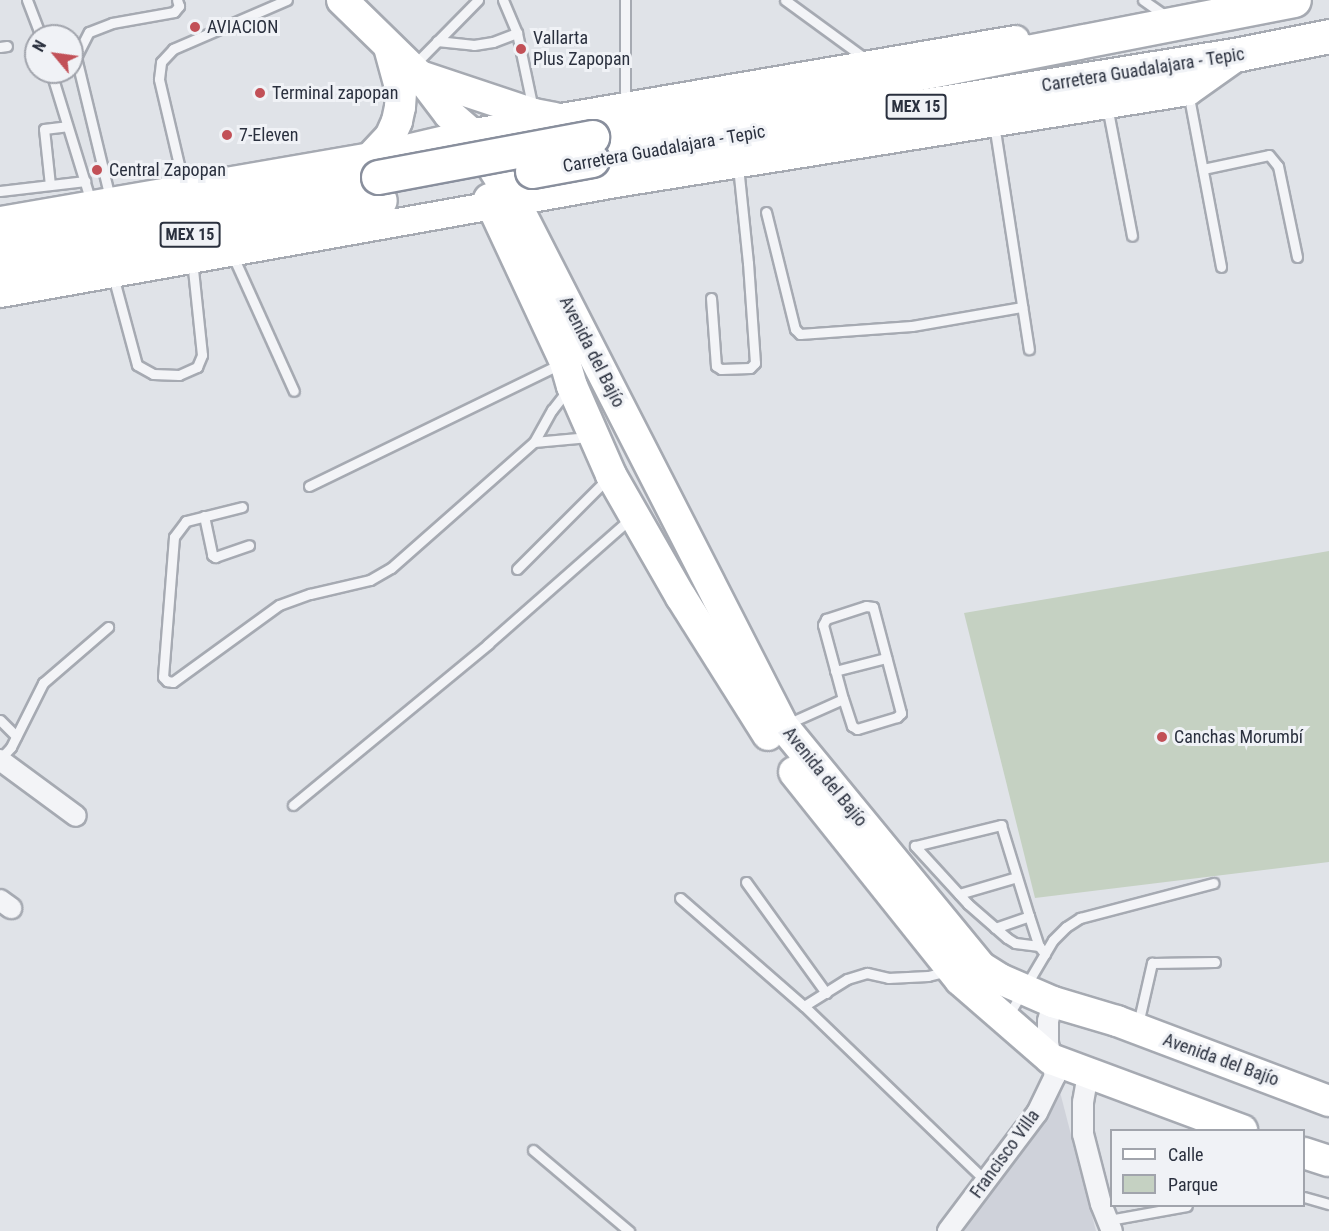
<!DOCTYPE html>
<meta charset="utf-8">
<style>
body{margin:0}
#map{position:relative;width:1329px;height:1231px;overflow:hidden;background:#e0e3e8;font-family:"Roboto Condensed",sans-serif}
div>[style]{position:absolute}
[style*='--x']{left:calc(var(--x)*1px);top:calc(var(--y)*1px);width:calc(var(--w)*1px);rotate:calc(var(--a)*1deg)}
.built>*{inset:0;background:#cfd2da}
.green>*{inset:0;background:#c5d1c2}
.roads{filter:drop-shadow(2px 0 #a6aab2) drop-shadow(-2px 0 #a6aab2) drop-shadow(0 2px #a6aab2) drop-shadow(0 -2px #a6aab2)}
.lane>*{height:9px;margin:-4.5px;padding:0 4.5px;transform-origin:4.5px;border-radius:4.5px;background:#f3f4f7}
.street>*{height:20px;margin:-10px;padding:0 10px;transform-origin:10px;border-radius:10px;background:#f3f4f7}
.secondary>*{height:27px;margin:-13.5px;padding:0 13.5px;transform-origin:13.5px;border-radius:13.5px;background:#fff}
.primary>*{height:30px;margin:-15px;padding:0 15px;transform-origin:15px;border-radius:15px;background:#fff}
.highway>*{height:33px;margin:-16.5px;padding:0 16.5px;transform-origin:16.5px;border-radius:16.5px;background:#fff}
.bridges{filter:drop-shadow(2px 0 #898f9d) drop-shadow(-2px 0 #898f9d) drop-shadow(0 2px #898f9d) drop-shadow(0 -2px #898f9d)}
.highway-bridge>*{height:33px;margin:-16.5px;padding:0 16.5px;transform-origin:16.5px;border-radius:16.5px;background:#fff}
.dots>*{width:16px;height:16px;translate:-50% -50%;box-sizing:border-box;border:3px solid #f0f2f6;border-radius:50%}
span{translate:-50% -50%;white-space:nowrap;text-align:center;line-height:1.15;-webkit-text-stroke:6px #f0f2f6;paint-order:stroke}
.shield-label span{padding:2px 4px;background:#f0f2f6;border:2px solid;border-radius:4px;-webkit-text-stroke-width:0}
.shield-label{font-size:16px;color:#2a303e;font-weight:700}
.poi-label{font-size:18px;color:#2a303e}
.left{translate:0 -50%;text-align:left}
.street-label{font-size:18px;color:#2a303e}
.legend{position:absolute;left:1110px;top:1129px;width:195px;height:78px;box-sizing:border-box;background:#f0f2f6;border:2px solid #a1a4ac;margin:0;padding:8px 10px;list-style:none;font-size:18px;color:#2a303e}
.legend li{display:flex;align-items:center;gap:12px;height:30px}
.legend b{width:30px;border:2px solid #a1a4ac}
.north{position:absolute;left:24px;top:24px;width:60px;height:60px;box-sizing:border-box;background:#f0f2f6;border:2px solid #a1a4ac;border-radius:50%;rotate:299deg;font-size:16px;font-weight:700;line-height:24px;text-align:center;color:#2a303e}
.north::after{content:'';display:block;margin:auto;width:21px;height:27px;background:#c25057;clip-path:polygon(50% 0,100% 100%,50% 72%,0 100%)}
</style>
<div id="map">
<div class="built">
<i style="clip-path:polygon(1060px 1092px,1096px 1231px,948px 1231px)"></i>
</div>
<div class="green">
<i style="clip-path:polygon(1329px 551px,1329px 862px,1035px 898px,964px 613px)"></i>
</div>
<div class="roads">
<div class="lane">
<i style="--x:27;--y:0;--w:39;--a:69"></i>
<i style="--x:503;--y:0;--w:36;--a:67"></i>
<i style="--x:785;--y:0;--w:100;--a:36.1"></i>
<i style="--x:1143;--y:0;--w:29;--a:35"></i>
<i style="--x:437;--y:41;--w:37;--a:6"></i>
<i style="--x:474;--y:45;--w:19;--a:-9"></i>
<i style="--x:493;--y:42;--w:26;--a:-21"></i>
<i style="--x:517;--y:33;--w:78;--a:78.1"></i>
<i style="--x:0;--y:47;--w:7;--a:-8"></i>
<i style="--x:415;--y:64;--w:90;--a:-45.5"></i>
<i style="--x:51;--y:72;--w:136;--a:72.9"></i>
<i style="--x:1188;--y:92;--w:178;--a:79.3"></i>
<i style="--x:625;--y:103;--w:103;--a:-90"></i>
<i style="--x:1107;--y:106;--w:132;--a:79.1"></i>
<i style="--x:994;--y:124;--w:228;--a:81.2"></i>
<i style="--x:1203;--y:169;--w:67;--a:-12"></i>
<i style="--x:1269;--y:155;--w:14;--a:51"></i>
<i style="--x:1278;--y:166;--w:93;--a:78.2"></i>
<i style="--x:50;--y:185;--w:56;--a:-96.1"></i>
<i style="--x:44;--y:129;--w:23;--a:-7"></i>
<i style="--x:184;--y:186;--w:110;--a:-103.2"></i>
<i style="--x:159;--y:79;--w:17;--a:-83"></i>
<i style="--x:161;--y:62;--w:18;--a:-47"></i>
<i style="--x:173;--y:49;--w:124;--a:-23.3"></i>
<i style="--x:0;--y:191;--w:86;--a:-6.7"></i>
<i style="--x:110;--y:198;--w:145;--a:-103.6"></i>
<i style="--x:76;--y:57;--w:28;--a:-63"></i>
<i style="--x:89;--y:32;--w:25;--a:-21"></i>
<i style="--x:112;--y:23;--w:63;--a:-10.1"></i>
<i style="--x:174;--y:12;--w:8;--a:-50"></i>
<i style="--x:179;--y:6;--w:6;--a:-108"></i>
<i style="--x:766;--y:212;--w:121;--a:76.1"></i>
<i style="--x:795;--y:329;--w:7;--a:45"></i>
<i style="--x:800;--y:334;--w:112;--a:-4.1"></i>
<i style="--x:912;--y:326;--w:112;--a:-9.8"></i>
<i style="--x:232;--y:254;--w:150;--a:65.7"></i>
<i style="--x:113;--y:276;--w:92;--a:74.9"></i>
<i style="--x:137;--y:365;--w:18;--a:29"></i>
<i style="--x:153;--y:374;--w:26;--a:2"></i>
<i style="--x:179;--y:375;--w:20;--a:-24"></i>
<i style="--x:197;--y:367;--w:13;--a:-67"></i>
<i style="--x:202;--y:355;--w:96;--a:-96"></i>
<i style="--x:711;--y:298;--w:68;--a:85.8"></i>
<i style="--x:716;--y:366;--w:6;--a:31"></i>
<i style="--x:721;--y:369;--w:29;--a:-2"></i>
<i style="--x:750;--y:368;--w:7;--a:-45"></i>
<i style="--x:755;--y:363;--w:100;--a:-94"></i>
<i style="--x:748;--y:263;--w:98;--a:-95.9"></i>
<i style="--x:534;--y:442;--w:55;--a:-5.2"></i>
<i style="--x:309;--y:486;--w:279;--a:-25.9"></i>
<i style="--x:242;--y:507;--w:58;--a:166"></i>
<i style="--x:186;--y:521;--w:20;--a:127"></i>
<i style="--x:174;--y:537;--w:140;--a:94.5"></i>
<i style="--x:163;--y:677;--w:6;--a:45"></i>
<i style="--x:167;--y:681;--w:6;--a:9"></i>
<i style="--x:173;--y:682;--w:131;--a:-36"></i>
<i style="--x:279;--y:605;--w:33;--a:-20"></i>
<i style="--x:310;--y:594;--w:62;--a:-13.1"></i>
<i style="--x:370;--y:580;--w:24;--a:-30"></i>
<i style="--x:391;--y:568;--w:191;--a:-41.4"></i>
<i style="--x:534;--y:442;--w:37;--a:-61"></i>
<i style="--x:552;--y:410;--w:24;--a:-52"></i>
<i style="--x:204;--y:516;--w:40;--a:78"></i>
<i style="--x:212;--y:555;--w:4;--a:34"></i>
<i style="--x:215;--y:557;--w:36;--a:-19"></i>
<i style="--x:517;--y:569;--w:130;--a:-45"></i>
<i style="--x:866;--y:606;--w:7;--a:8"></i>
<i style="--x:873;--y:607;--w:110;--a:75.2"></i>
<i style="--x:901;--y:713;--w:6;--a:135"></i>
<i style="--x:897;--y:717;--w:42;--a:163.3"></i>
<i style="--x:857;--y:729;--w:6;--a:-149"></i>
<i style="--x:852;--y:726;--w:28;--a:-108"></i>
<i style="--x:843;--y:699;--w:77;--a:-105.1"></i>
<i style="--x:823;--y:625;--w:7;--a:-63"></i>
<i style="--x:826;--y:619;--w:42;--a:-18"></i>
<i style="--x:835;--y:671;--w:53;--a:-14.3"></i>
<i style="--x:0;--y:720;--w:23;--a:45"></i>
<i style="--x:787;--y:724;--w:61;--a:-24.1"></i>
<i style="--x:0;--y:759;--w:16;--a:-47"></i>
<i style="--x:11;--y:747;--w:72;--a:-63.4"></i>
<i style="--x:43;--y:683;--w:86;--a:-40.7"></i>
<i style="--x:293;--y:805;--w:253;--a:-39.5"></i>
<i style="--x:488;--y:644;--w:192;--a:-41.4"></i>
<i style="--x:746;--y:882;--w:137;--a:54.2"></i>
<i style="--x:959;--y:894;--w:60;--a:-16.3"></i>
<i style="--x:680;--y:898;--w:164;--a:41.1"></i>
<i style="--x:804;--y:1006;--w:252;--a:43.9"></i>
<i style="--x:995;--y:928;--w:36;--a:-19"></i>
<i style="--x:1039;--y:946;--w:24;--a:-173"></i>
<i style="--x:1015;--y:943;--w:9;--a:-148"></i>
<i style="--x:1007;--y:938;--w:52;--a:-138.9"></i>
<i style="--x:968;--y:904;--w:79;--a:-132.4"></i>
<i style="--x:915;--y:846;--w:89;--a:-13.7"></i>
<i style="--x:1001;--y:825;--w:95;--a:72.9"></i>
<i style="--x:1029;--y:916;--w:32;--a:72"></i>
<i style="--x:1039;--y:946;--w:10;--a:53"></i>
<i style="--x:804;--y:1006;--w:51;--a:-32.1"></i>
<i style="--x:847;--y:979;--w:21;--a:-17"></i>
<i style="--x:867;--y:973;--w:22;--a:13"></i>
<i style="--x:888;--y:978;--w:40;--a:-2.9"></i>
<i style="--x:928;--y:976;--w:21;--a:-14"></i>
<i style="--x:1008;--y:1016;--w:88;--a:-59.4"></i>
<i style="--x:1053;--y:940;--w:18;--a:-45"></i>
<i style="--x:1066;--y:927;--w:17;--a:-33"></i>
<i style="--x:1080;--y:918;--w:138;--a:-14.7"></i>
<i style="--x:1138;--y:1024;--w:63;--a:-77.1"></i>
<i style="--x:1152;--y:963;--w:63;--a:-0.9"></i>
<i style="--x:533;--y:1150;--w:126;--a:40.2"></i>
<i style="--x:1304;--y:1197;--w:26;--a:16"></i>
<i style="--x:1109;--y:1220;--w:79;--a:-10.2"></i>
</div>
<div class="street">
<i style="--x:0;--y:760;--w:94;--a:36.4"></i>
<i style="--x:0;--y:900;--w:14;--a:36"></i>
<i style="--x:1088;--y:1074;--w:28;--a:100"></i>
<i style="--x:1083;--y:1102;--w:32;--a:90"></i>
<i style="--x:1083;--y:1134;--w:72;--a:75.6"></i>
<i style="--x:1101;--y:1204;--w:29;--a:68"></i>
<i style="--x:948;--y:1231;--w:148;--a:-53"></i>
<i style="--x:1037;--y:1113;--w:41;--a:-64.1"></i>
<i style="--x:1055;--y:1076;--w:34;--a:-102"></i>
<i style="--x:1048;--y:1043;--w:22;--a:-90"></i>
<i style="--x:1048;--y:1021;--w:20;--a:-75"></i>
</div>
<div class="secondary">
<i style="--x:0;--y:220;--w:377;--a:-9.8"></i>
<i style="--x:372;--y:156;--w:105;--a:-13.2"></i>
<i style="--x:474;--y:132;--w:549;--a:-9.75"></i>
<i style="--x:0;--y:293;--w:625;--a:-10.14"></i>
<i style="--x:615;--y:183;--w:580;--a:-9.12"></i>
<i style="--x:1188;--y:91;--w:64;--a:-35.4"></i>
</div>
<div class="primary">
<i style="--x:342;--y:0;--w:109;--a:44.3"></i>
<i style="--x:420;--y:76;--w:48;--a:52.7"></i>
<i style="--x:449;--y:114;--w:28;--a:41"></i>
<i style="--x:470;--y:132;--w:83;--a:57.3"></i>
<i style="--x:515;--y:202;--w:589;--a:62.91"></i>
<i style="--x:783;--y:726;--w:312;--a:50.6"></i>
<i style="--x:981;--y:967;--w:22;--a:32"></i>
<i style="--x:1000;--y:979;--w:58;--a:23.5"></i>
<i style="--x:1053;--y:1002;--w:67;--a:16.5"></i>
<i style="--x:1117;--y:1021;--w:227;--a:20.7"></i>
<i style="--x:420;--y:76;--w:120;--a:18.4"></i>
<i style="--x:534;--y:114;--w:20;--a:11"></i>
<i style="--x:372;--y:156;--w:26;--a:-47"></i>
<i style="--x:390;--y:137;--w:17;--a:-66"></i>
<i style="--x:397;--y:121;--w:14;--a:-78"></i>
<i style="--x:400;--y:107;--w:16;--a:-86"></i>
<i style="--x:401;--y:91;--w:46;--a:-105.3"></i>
<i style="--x:489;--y:199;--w:180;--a:65"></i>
<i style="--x:565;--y:362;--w:25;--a:74"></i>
<i style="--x:572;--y:386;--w:97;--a:66.3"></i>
<i style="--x:611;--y:475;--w:141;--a:60.2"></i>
<i style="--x:681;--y:597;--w:163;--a:57.8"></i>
<i style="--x:794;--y:772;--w:266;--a:51.4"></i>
<i style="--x:960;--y:980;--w:121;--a:41"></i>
<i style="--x:1051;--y:1059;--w:204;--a:20.4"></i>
<i style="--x:1304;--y:1153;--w:26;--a:18"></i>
</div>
<div class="highway">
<i style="--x:592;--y:137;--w:715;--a:-11.04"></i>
<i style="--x:592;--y:160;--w:657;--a:-9.29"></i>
<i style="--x:1240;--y:54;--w:91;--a:-11.4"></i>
<i style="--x:0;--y:243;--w:364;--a:-10"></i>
<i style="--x:0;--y:270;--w:386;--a:-10.4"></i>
</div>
</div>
<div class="bridges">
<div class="highway-bridge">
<i style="--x:532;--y:171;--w:61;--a:-10.4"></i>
<i style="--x:378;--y:177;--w:218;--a:-10.6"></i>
</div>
</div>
<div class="dots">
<i style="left:195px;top:27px;background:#c25057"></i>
<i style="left:521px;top:49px;background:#c25057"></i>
<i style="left:260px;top:93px;background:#c25057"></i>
<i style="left:227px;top:135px;background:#c25057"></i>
<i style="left:97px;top:170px;background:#c25057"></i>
<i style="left:1162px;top:737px;background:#c25057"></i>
</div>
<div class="shield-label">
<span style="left:916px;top:107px">MEX 15</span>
<span style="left:190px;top:235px">MEX 15</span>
</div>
<div class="poi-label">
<span class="left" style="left:207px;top:27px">AVIACION</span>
<span class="left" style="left:533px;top:49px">Vallarta<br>Plus Zapopan</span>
<span class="left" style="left:272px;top:93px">Terminal zapopan</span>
<span class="left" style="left:239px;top:135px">7-Eleven</span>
<span class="left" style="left:109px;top:170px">Central Zapopan</span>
<span class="left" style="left:1174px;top:737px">Canchas Morumbí</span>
</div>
<div class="street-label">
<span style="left:1143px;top:70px;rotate:-9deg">Carretera Guadalajara - Tepic</span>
<span style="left:664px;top:149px;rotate:-10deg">Carretera Guadalajara - Tepic</span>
<span style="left:592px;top:352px;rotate:63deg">Avenida del Bajío</span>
<span style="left:825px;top:777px;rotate:51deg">Avenida del Bajío</span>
<span style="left:1221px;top:1060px;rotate:20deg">Avenida del Bajío</span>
<span style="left:1005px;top:1154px;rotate:-54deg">Francisco Villa</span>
</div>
<ul class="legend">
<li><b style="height:8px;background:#fff"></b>Calle</li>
<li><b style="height:16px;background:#c5d1c2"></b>Parque</li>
</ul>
<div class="north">N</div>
</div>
